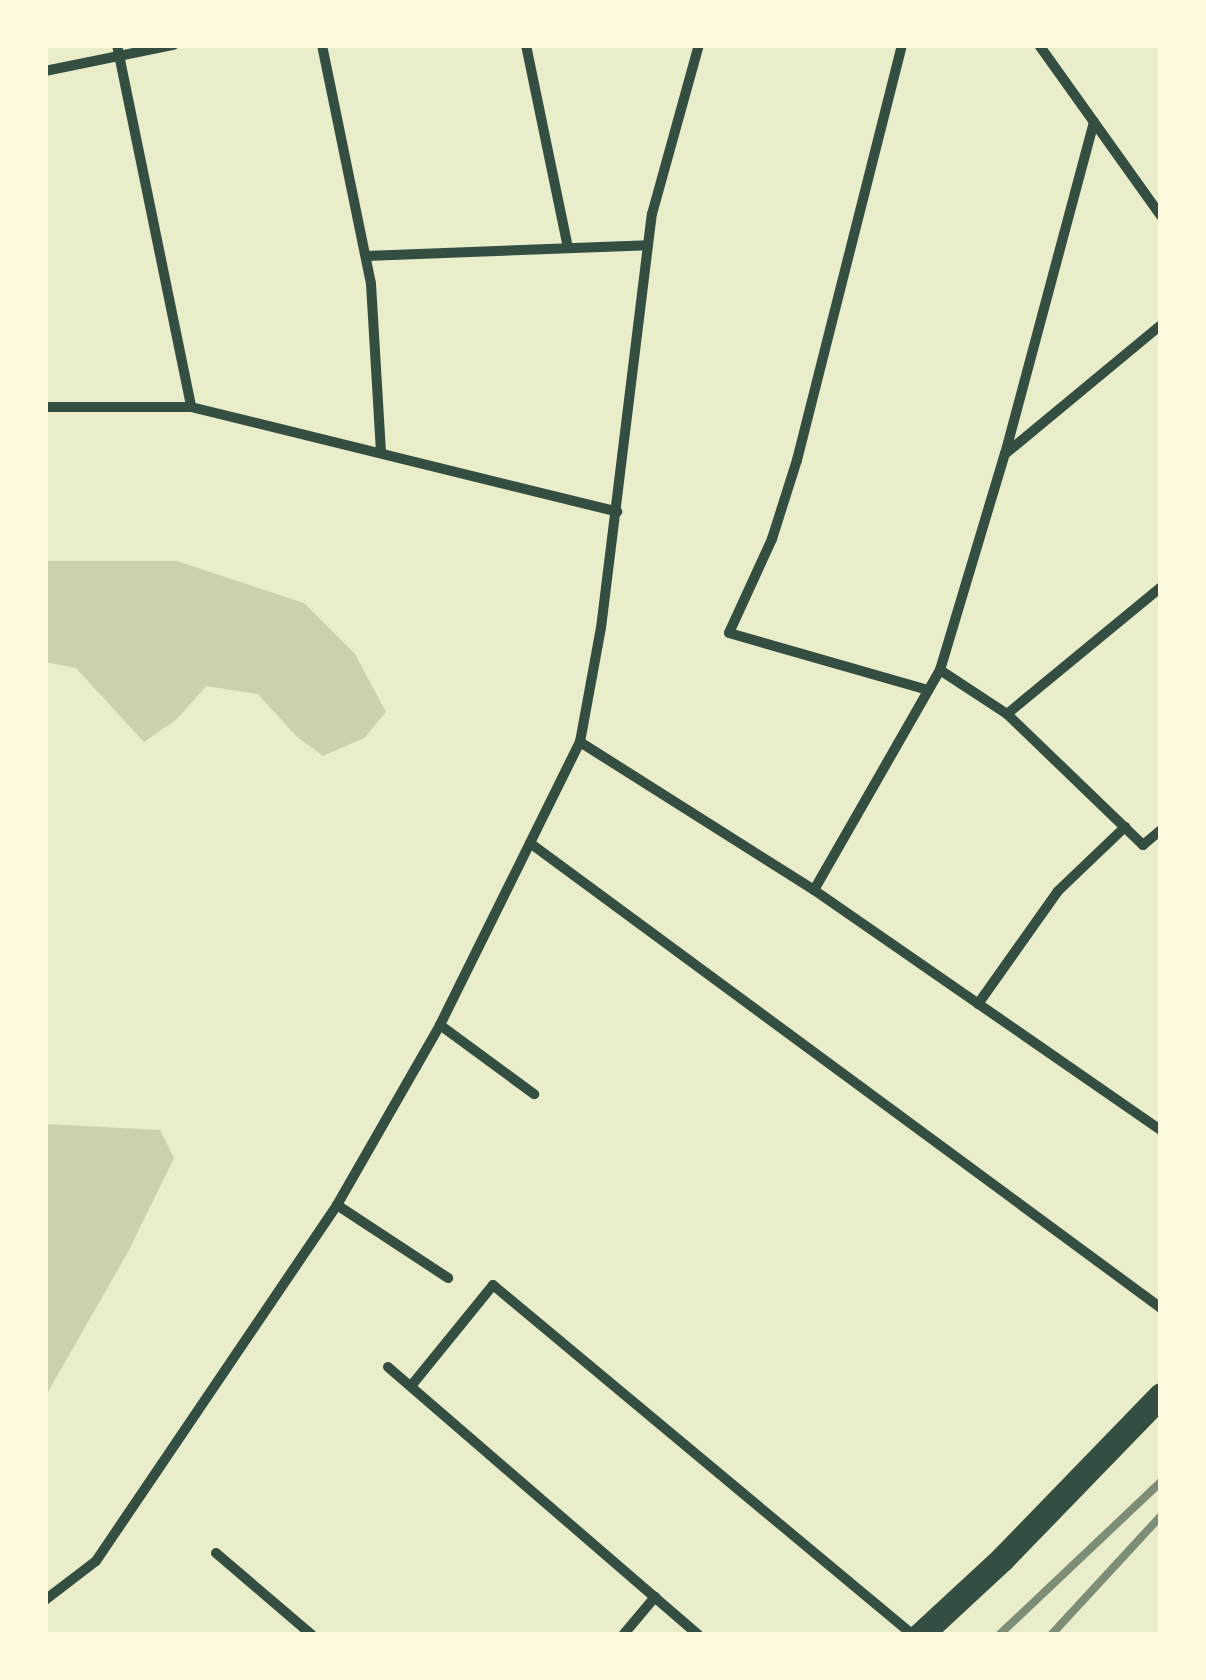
<!DOCTYPE html>
<style>
body{margin:0}
#map{position:relative;width:1206px;height:1680px;overflow:hidden;background:#e9edc9;font-family:"Exo 2",sans-serif}
div>[style]{position:absolute}
[style*='--x']{left:calc(var(--x)*1px);top:calc(var(--y)*1px);width:calc(var(--w)*1px);rotate:calc(var(--a)*1deg)}
.green>*{inset:0;background:#cad2ad}
.minor>*{height:10px;margin:-5px;padding:0 5px;transform-origin:5px;border-radius:5px;background:#344e41}
.primary>*{height:25px;margin:-12.5px;padding:0 12.5px;transform-origin:12.5px;border-radius:12.5px;background:#344e41}
.rail>*{height:8px;margin:-4px;padding:0 4px;transform-origin:4px;border-radius:4px;background:#7c8e77}
span{translate:-50% -50%;white-space:nowrap;text-align:center;line-height:1.15;-webkit-text-stroke:10px #fefae0;paint-order:stroke}
.frame{position:absolute;inset:0;border:48px solid #fefae0;pointer-events:none}
</style>
<div id="map">
<div class="green">
<i style="clip-path:polygon(45px 561px,177px 561px,304px 603px,355px 654px,386px 712px,364px 738px,323px 756px,296px 736px,258px 694px,206px 686px,177px 719px,144px 742px,76px 668px,45px 662px)"></i>
<i style="clip-path:polygon(45px 1124px,160px 1130px,174px 1158px,128px 1252px,45px 1397px)"></i>
</div>
<div class="minor">
<i style="--x:117;--y:45;--w:369;--a:78.4"></i>
<i style="--x:322;--y:45;--w:244;--a:78.4"></i>
<i style="--x:371;--y:284;--w:169;--a:86.6"></i>
<i style="--x:526;--y:45;--w:206;--a:78.3"></i>
<i style="--x:902;--y:45;--w:428;--a:104.2"></i>
<i style="--x:797;--y:460;--w:83;--a:107.6"></i>
<i style="--x:772;--y:539;--w:103;--a:114.6"></i>
<i style="--x:729;--y:633;--w:207;--a:16"></i>
<i style="--x:1039;--y:45;--w:210;--a:54.5"></i>
<i style="--x:45;--y:71;--w:131;--a:-11.5"></i>
<i style="--x:366;--y:256;--w:282;--a:-2.2"></i>
<i style="--x:45;--y:407;--w:146;--a:0"></i>
<i style="--x:191;--y:407;--w:439;--a:13.8"></i>
<i style="--x:1005;--y:454;--w:344;--a:-75"></i>
<i style="--x:940;--y:670;--w:80;--a:33.3"></i>
<i style="--x:1007;--y:714;--w:189;--a:43.9"></i>
<i style="--x:1143;--y:845;--w:23;--a:-40"></i>
<i style="--x:1007;--y:714;--w:200;--a:-39.5"></i>
<i style="--x:580;--y:742;--w:277;--a:32.3"></i>
<i style="--x:814;--y:890;--w:422;--a:34.7"></i>
<i style="--x:530;--y:843;--w:784;--a:36.39"></i>
<i style="--x:814;--y:890;--w:254;--a:-60.2"></i>
<i style="--x:940;--y:670;--w:226;--a:-73.3"></i>
<i style="--x:1005;--y:454;--w:202;--a:-39.6"></i>
<i style="--x:978;--y:1004;--w:138;--a:-54.7"></i>
<i style="--x:1058;--y:891;--w:93;--a:-43.7"></i>
<i style="--x:440;--y:1025;--w:117;--a:36.3"></i>
<i style="--x:337;--y:1205;--w:133;--a:33.3"></i>
<i style="--x:388;--y:1367;--w:410;--a:40.8"></i>
<i style="--x:411;--y:1386;--w:130;--a:-50.9"></i>
<i style="--x:493;--y:1285;--w:547;--a:39.81"></i>
<i style="--x:216;--y:1553;--w:126;--a:40.5"></i>
<i style="--x:45;--y:1600;--w:64;--a:-37.4"></i>
<i style="--x:96;--y:1561;--w:430;--a:-55.9"></i>
<i style="--x:337;--y:1205;--w:207;--a:-60.2"></i>
<i style="--x:440;--y:1025;--w:316;--a:-63.7"></i>
<i style="--x:580;--y:742;--w:116;--a:-79.6"></i>
<i style="--x:601;--y:628;--w:417;--a:-83"></i>
<i style="--x:652;--y:214;--w:175;--a:-74.5"></i>
<i style="--x:623;--y:1635;--w:50;--a:-49.9"></i>
</div>
<div class="primary">
<i style="--x:920;--y:1635;--w:112;--a:-42.8"></i>
<i style="--x:1002;--y:1559;--w:228;--a:-45.9"></i>
</div>
<div class="rail">
<i style="--x:999;--y:1635;--w:223;--a:-43.4"></i>
<i style="--x:1051;--y:1635;--w:162;--a:-47.3"></i>
</div>
<div class="frame"></div>
</div>
